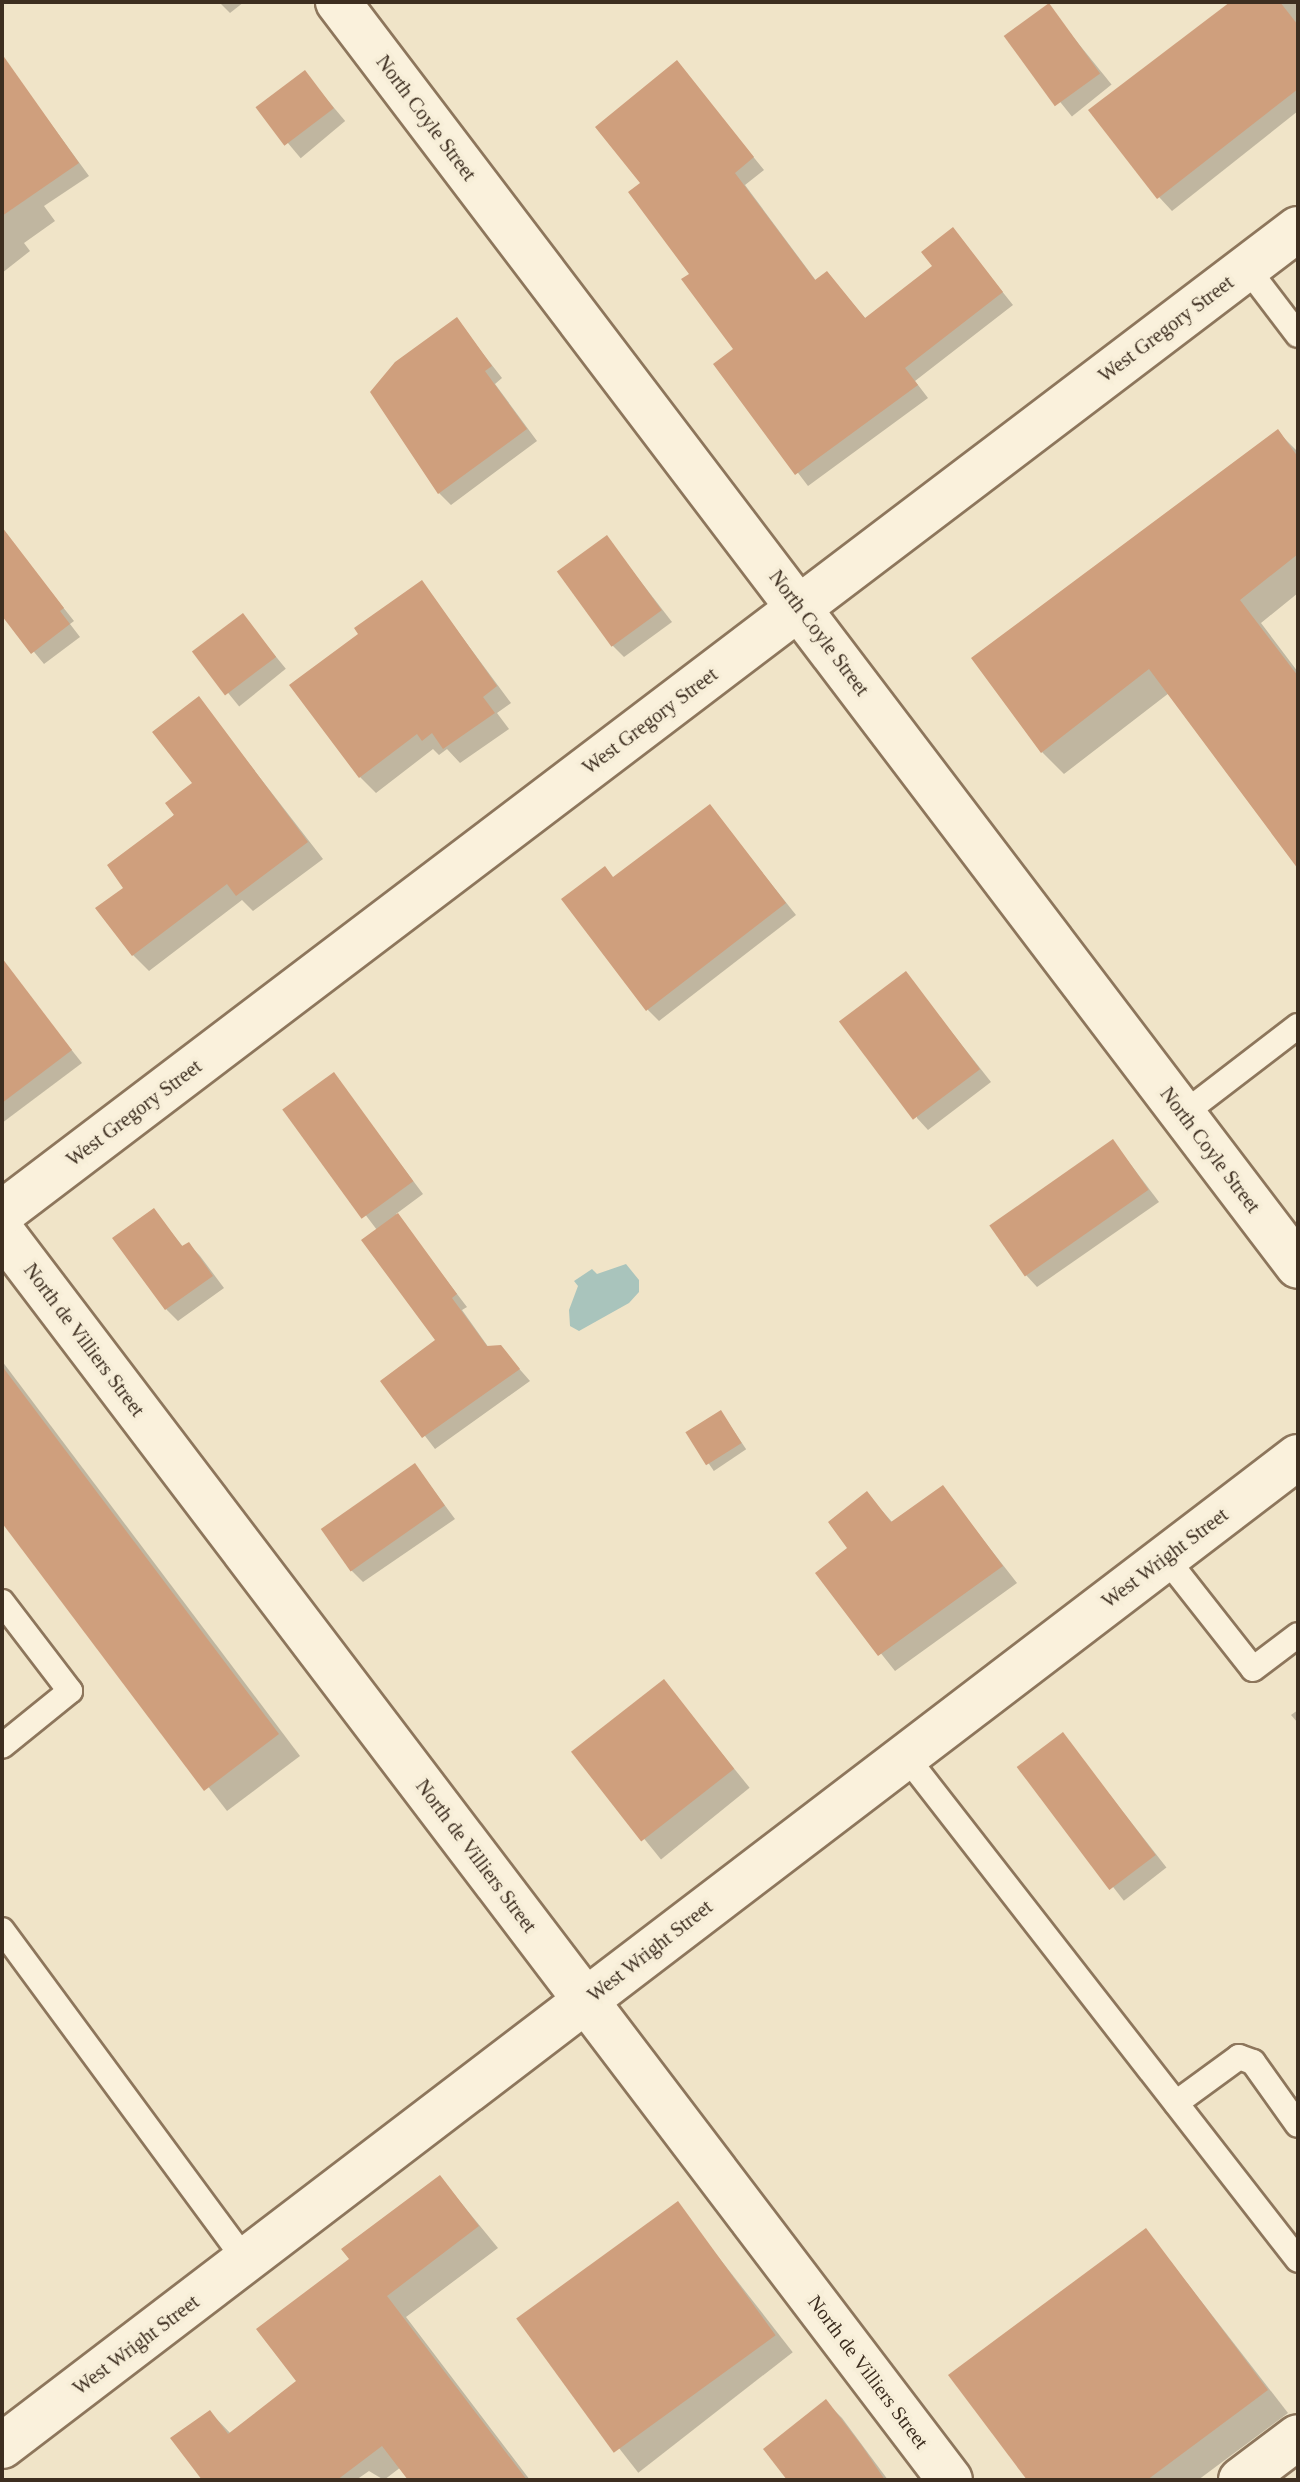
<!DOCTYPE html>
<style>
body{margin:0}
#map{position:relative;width:1300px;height:2482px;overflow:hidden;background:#f0e4c8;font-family:"Times New Roman",serif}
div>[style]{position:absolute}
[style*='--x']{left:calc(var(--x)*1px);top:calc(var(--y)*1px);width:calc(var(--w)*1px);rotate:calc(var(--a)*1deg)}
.water>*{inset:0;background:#a9c4bc}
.shadow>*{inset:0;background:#0003;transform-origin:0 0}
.building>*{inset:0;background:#cf9f7d;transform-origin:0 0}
.roads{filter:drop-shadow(2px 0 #8d765c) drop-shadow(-2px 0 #8d765c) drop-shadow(0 2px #8d765c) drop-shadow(0 -2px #8d765c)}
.lane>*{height:24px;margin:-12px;padding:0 12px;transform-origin:12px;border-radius:12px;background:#faf1dc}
.street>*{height:44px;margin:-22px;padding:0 22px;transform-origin:22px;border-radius:22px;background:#faf1dc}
.secondary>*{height:44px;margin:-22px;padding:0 22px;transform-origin:22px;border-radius:22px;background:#faf1dc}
span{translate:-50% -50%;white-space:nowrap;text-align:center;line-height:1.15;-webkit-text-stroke:7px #f7eed8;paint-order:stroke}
.street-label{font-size:20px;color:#3d2e20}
.frame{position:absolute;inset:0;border:4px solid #3d2e20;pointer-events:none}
</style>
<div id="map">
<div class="water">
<i style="clip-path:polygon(626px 1264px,639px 1280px,639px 1292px,629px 1303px,579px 1331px,570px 1326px,569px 1310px,578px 1286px,574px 1281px,592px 1269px,597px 1274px)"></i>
</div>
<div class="shadow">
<i style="clip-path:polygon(219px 2px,244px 2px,230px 13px)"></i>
<i style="clip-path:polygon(1232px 2px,1298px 2px,1298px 111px,1172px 211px,1159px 197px)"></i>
<i style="left:1048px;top:6px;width:101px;height:51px;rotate:51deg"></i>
<i style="clip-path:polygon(677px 63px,764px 170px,745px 185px,817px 282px,827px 273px,866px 319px,935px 266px,953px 230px,1013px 305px,915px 381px,928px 398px,808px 486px,716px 365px,736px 350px,642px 183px)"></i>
<i style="clip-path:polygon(13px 72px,89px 176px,44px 206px,55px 221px,24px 243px,30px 251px,2px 273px,2px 79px)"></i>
<i style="left:304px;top:72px;width:64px;height:58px;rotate:50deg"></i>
<i style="clip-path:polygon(456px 319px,502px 378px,495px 384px,537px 441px,451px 505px,439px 493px)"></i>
<i style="clip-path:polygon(1278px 432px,1298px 452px,1298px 593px,1261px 623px,1298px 672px,1298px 866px,1169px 693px,1064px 774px,1042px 752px)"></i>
<i style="clip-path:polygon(607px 538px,672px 622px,624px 657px,612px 645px)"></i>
<i style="clip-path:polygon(15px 547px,74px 621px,70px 624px,80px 637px,44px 664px,2px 613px,2px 557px)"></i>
<i style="clip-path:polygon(422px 583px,511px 703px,497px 713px,509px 729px,460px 763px,447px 749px,439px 755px,433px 749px,376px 793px,360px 777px)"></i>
<i style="left:243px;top:616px;width:68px;height:60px;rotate:51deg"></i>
<i style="clip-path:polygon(199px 699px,323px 859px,253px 911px,242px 900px,149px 971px,133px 955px,126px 888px,194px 784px)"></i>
<i style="clip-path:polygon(710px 807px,796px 915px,659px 1021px,648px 1010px,614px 879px)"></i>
<i style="clip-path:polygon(905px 973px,991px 1082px,928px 1130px,917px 1118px)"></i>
<i style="clip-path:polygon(19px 984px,82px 1063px,2px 1123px,2px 997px)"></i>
<i style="clip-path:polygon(334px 1075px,423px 1194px,396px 1214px,467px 1307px,462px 1310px,489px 1348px,500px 1347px,530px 1381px,435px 1449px,383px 1381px,438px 1341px,377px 1230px,286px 1110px)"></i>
<i style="clip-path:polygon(1113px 1141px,1159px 1202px,1037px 1287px,1026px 1275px)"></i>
<i style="clip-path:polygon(154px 1211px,184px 1248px,189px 1244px,200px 1256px,224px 1288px,178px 1321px,166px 1309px)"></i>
<i style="clip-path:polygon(2px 1361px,300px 1756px,227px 1811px,2px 1520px)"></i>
<i style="left:721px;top:1412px;width:45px;height:39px;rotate:56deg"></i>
<i style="clip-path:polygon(415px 1465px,455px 1519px,363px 1582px,351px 1570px)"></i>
<i style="clip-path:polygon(942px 1487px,1017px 1583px,895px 1671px,817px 1573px,850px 1548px,867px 1494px,893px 1523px)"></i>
<i style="left:664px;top:1682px;width:136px;height:114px;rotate:51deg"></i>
<i style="clip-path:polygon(1298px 1710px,1298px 1723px,1291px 1715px)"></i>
<i style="left:1063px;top:1735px;width:168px;height:54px;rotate:52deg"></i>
<i style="clip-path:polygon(440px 2177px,498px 2248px,406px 2317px,530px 2480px,411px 2480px,401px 2467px,384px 2480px,369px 2471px,356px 2480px,205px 2480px,210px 2412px,231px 2434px,299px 2381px,352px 2259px)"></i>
<i style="left:677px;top:2204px;width:188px;height:196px;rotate:52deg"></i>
<i style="clip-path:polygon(1146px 2230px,1288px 2413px,1198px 2480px,1030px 2480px)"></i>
<i style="clip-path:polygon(826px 2402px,842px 2418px,888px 2480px,789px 2480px)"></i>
</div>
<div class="building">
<i style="clip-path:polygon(1230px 2px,1280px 2px,1298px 25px,1298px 89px,1157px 199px,1088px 110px)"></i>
<i style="left:1049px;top:3px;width:87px;height:56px;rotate:54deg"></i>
<i style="clip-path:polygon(2px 54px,79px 163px,2px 216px)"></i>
<i style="clip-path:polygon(677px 60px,754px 157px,735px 173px,815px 280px,827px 271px,865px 318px,932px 266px,921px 252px,953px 227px,1003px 292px,905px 368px,918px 385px,795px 475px,713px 364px,733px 349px,681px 279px,689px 274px,628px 192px,640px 183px,595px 127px)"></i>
<i style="left:305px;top:70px;width:48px;height:62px;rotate:53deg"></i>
<i style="clip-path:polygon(457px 317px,492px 366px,485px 371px,527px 429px,438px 494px,370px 392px,395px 362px)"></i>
<i style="clip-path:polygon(1278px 429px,1298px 457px,1298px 554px,1240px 600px,1298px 676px,1298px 869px,1149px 669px,1041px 753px,971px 658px)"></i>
<i style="clip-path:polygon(2px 527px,64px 608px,60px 611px,70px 624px,31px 654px,2px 616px)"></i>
<i style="left:607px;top:535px;width:93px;height:62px;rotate:54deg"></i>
<i style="clip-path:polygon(422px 580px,497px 686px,483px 697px,495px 713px,443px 749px,432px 733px,422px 741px,417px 734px,359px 778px,289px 685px,358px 634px,354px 628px)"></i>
<i style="left:243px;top:613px;width:55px;height:64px;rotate:53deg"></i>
<i style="clip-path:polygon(199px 696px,308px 842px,236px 896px,227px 884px,132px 956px,95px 908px,123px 888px,107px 865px,174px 815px,165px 803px,192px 783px,152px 732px)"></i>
<i style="clip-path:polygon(710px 804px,786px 903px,646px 1011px,561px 899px,605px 866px,613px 877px)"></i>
<i style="clip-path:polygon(2px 958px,72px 1050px,2px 1103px)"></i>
<i style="left:906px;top:971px;width:123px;height:84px;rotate:53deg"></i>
<i style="left:334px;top:1072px;width:135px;height:64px;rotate:54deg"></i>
<i style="left:1113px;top:1139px;width:62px;height:151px;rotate:55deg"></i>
<i style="clip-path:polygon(154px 1208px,182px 1246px,189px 1242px,213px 1276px,165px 1310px,112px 1238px)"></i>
<i style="clip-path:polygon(398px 1213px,457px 1294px,452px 1298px,487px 1346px,501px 1345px,520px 1369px,422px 1438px,380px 1381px,435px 1340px,361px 1240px)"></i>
<i style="clip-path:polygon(2px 1366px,279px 1734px,204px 1791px,2px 1523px)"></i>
<i style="left:721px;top:1410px;width:39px;height:42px;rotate:58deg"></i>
<i style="left:415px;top:1463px;width:52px;height:115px;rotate:55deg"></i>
<i style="clip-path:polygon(943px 1485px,1003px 1566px,878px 1656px,815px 1573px,847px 1548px,828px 1522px,867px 1491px,891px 1522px)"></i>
<i style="left:664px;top:1679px;width:114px;height:118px;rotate:52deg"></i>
<i style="left:1063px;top:1732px;width:154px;height:58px;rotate:53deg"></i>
<i style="clip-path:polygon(440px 2175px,479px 2226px,387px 2296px,527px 2480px,408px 2480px,382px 2446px,337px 2480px,202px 2480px,170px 2438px,210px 2410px,228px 2434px,296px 2381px,256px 2329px,349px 2259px,341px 2249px)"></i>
<i style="left:678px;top:2201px;width:166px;height:200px;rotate:54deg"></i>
<i style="clip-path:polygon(1146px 2228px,1268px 2390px,1147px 2480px,1027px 2480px,948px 2375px)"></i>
<i style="clip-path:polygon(826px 2399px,862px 2446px,885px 2480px,787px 2480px,763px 2449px)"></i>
</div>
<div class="roads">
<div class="lane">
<i style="--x:1247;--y:268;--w:84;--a:52.7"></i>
<i style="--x:1182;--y:1115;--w:146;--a:-37.5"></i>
<i style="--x:1165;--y:1557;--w:142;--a:51.8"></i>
<i style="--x:1253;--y:1669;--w:56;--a:-37.1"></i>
<i style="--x:2;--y:1602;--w:112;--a:52.6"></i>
<i style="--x:70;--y:1691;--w:87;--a:141"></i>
<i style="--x:904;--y:1754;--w:641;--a:52.09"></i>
<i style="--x:2;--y:1930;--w:413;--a:53.6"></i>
<i style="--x:1176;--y:2103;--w:78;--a:-36.1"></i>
<i style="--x:1239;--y:2057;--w:15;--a:20"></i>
<i style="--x:1253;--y:2062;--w:77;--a:54.5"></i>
</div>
<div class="street">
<i style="--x:338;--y:2;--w:1587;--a:52.78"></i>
<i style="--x:2;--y:1232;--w:1567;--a:52.78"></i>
<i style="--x:2;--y:2446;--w:1630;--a:-37.35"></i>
<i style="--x:1241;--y:2480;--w:71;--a:-37"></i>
</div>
<div class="secondary">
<i style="--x:2;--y:1213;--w:1627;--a:-37.21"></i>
</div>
</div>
<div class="street-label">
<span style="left:426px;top:118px;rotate:53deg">North Coyle Street</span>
<span style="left:1166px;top:329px;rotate:-37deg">West Gregory Street</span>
<span style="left:819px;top:633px;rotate:53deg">North Coyle Street</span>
<span style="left:650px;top:721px;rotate:-37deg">West Gregory Street</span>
<span style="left:134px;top:1113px;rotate:-37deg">West Gregory Street</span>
<span style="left:1210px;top:1150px;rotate:53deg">North Coyle Street</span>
<span style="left:84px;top:1340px;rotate:53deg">North de Villiers Street</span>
<span style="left:1165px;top:1558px;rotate:-37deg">West Wright Street</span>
<span style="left:476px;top:1856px;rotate:53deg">North de Villiers Street</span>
<span style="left:650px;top:1951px;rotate:-38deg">West Wright Street</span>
<span style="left:136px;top:2345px;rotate:-37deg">West Wright Street</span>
<span style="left:868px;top:2372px;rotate:53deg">North de Villiers Street</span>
</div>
<div class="frame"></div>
</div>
